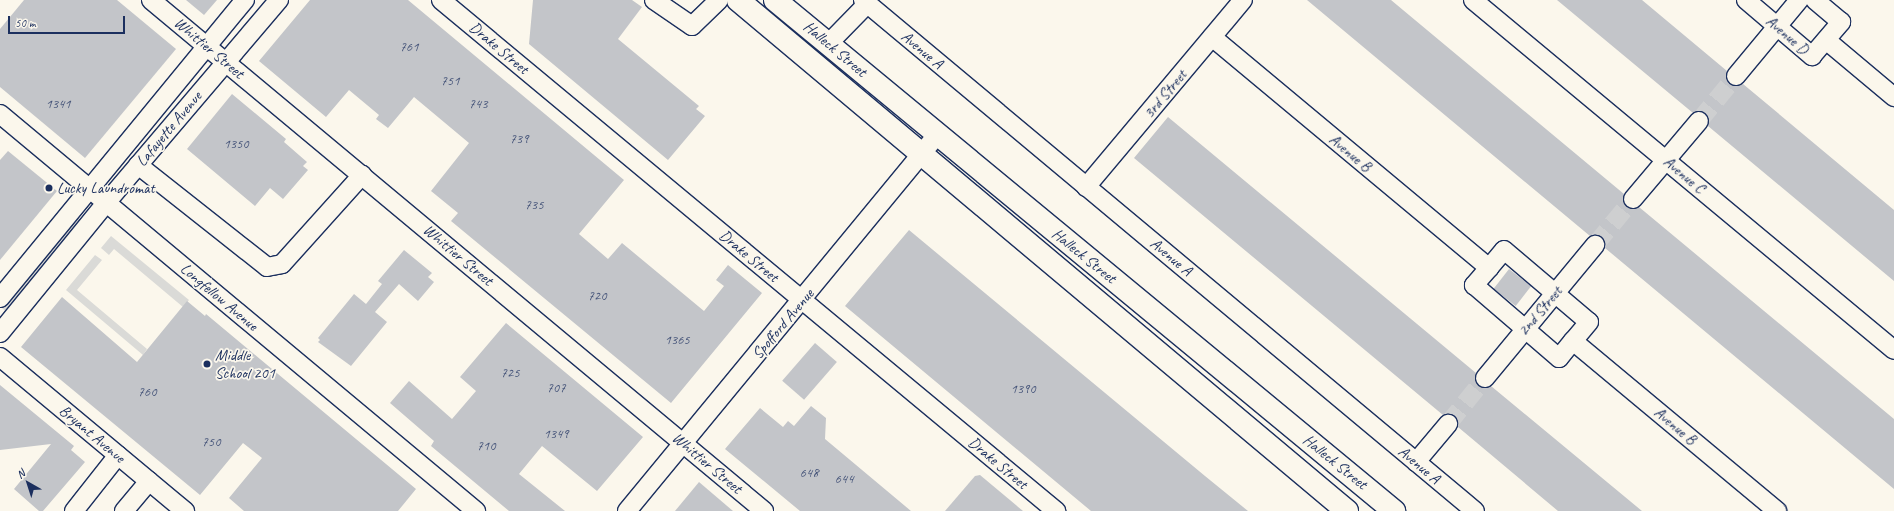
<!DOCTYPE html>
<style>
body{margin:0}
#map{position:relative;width:1894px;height:511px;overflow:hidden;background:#fbf7ec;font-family:Caveat,sans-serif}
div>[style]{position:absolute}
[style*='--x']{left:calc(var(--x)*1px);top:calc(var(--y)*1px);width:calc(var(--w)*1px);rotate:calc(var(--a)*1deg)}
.green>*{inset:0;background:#dadad7;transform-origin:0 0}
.building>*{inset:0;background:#c3c5c9;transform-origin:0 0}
.minor-tunnel>*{height:18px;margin-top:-9px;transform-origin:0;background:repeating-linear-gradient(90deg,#cecfd0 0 18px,transparent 0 27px)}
.roads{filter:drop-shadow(1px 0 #1b2f5e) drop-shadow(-1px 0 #1b2f5e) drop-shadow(0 1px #1b2f5e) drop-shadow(0 -1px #1b2f5e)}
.minor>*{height:18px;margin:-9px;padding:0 9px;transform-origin:9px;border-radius:9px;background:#fbf7ec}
.major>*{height:22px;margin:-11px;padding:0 11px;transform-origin:11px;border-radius:11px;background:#fbf7ec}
.dots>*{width:11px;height:11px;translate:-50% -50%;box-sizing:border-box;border:2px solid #fbf7ec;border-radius:50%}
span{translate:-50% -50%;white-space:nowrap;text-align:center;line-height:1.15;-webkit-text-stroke:3.5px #fbf7ec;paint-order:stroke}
.number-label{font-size:14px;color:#455479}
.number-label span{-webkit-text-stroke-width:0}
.street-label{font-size:16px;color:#1b2f5e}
.poi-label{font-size:16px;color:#1b2f5e}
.left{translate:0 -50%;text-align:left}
.north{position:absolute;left:8px;top:463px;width:40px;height:40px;-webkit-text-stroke:3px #fbf7ec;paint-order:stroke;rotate:321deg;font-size:11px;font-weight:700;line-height:16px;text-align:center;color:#1b2f5e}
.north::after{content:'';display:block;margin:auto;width:14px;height:18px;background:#1b2f5e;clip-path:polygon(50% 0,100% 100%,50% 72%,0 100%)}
.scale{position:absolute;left:8px;top:16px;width:117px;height:18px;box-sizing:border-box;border:2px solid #1b2f5e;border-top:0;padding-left:5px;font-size:12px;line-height:14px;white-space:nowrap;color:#1b2f5e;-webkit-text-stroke:3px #fbf7ec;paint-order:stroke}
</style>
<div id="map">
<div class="green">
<i style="left:76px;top:216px;width:9px;height:118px;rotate:41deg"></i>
<i style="clip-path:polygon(111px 236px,189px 300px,183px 307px,114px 249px,109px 255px,101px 248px)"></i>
<i style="clip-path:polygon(95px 255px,102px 260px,77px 290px,147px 349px,143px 355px,66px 290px)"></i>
</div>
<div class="building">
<i style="clip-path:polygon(24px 0,117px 0,176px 49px,85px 158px,0 87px,0 29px)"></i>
<i style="clip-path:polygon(186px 0,217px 0,204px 15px)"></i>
<i style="clip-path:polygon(310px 0,408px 0,624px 180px,579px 234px,608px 259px,622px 243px,704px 311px,724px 286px,716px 280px,728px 265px,762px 293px,671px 403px,451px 221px,458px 213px,431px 191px,469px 143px,414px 97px,388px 128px,376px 119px,379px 115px,349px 90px,326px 117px,259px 61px)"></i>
<i style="clip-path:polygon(533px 0,632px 0,642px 7px,618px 39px,699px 106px,696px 109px,705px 116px,668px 160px,529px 44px)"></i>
<i style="clip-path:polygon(1307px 0,1391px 0,1624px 194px,1623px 202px,1627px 207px,1632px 209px,1639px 207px,1894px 419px,1894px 489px,1605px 248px,1601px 237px,1590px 236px)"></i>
<i style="clip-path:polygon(1557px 0,1642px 0,1727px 71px,1726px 79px,1729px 84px,1735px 86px,1743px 84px,1894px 210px,1894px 281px,1708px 126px,1709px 118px,1705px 113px,1700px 111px,1693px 113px)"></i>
<i style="clip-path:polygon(232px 94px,286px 139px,284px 142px,307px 162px,303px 166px,308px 170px,283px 199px,270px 188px,255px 206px,187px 149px)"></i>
<i style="clip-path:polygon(1168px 117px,1476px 373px,1475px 381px,1479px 386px,1484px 388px,1491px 386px,1642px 511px,1558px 511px,1458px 427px,1458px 421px,1454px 416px,1443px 415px,1134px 158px)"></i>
<i style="clip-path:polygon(8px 151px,57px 191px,0 260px,0 160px)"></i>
<i style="clip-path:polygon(909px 230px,1205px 476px,1248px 511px,1091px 511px,845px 306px)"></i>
<i style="clip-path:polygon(404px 250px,432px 273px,428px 277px,434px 282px,418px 301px,399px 284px,375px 312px,387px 322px,351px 366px,318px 342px,320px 340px,318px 338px,354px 294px,366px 304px,382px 284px,378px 281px)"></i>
<i style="left:1509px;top:269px;width:28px;height:25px;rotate:38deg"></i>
<i style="clip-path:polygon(62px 297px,137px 362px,187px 301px,205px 316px,206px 314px,416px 489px,398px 511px,244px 511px,229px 498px,262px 458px,243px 443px,200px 495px,21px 347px)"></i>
<i style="clip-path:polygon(506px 323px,643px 437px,597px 491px,542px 446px,519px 474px,565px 511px,509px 511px,431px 446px,434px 441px,390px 403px,409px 381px,452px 419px,476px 391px,460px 377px)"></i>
<i style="left:815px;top:343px;width:29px;height:50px;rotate:41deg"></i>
<i style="clip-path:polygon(0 385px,74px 446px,71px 450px,85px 462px,43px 511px,39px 511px,14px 489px,51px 444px,0 450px)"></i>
<i style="clip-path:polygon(811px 406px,826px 418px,825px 439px,911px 511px,800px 511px,725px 449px,760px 408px,783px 427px,788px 421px,794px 426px)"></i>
<i style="clip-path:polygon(980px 475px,1023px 511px,945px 511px,975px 476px)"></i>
<i style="clip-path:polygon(699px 482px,733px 511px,675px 511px)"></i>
</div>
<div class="minor-tunnel">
<i style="--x:1699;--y:121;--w:58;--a:-50.6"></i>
<i style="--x:1595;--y:245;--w:60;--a:-50.4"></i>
<i style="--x:1448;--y:424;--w:59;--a:-51.2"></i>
</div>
<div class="roads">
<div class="minor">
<i style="--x:151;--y:0;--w:798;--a:39.81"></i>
<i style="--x:441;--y:0;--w:800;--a:39.72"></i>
<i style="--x:654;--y:0;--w:46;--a:34.4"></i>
<i style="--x:692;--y:26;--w:37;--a:-44"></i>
<i style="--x:863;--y:0;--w:797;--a:39.86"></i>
<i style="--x:1473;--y:0;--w:547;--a:39.74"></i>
<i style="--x:1746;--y:0;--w:87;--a:40.3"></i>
<i style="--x:1812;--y:56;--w:45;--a:-49.5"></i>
<i style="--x:1841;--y:22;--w:34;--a:-140"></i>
<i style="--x:1212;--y:37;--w:361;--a:39.8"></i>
<i style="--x:1489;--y:268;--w:23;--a:131"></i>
<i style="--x:1474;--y:285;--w:112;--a:40.7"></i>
<i style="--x:1559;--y:358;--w:22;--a:-51"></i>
<i style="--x:1573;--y:341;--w:266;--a:39.8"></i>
<i style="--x:1826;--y:40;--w:89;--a:40"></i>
<i style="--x:828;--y:44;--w:56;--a:-45.7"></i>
<i style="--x:1736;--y:76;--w:99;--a:-50.3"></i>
<i style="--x:0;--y:114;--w:620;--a:39.83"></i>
<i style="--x:138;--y:165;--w:164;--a:38.3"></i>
<i style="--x:267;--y:267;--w:15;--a:-11"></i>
<i style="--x:282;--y:264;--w:120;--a:-48"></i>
<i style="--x:1086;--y:187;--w:244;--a:-50"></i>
<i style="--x:1633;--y:199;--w:102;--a:-49.8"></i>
<i style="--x:1489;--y:268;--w:23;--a:-50"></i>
<i style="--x:1504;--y:250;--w:111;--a:40.3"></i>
<i style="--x:1589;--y:322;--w:25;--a:130"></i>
<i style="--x:0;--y:298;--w:386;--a:-50.6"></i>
<i style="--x:0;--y:333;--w:168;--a:-50.8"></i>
<i style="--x:106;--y:203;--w:267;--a:-49.6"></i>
<i style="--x:0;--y:357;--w:241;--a:39.8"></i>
<i style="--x:1485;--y:378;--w:173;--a:-50.4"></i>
<i style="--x:1416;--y:462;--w:50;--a:-49.9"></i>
<i style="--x:74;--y:511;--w:71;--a:-51.8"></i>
<i style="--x:124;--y:511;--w:39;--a:-50"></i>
<i style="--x:627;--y:511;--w:487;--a:-50.5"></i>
</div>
<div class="major">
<i style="--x:738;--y:0;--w:795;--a:40"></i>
<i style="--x:775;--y:0;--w:803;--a:39.54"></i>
</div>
</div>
<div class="dots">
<i style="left:49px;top:188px;background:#1b2f5e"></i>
<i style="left:207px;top:364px;background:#1b2f5e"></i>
</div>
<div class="number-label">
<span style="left:409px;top:47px">761</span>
<span style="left:450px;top:81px">751</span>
<span style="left:58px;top:104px">1341</span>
<span style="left:478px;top:104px">743</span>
<span style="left:519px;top:139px">739</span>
<span style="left:236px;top:144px">1350</span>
<span style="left:534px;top:205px">735</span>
<span style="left:597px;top:296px">720</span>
<span style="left:677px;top:340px">1365</span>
<span style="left:510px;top:373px">725</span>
<span style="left:556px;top:388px">707</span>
<span style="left:1023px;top:389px">1390</span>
<span style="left:147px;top:392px">760</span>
<span style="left:556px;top:434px">1349</span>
<span style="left:211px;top:442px">750</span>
<span style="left:486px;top:446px">710</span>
<span style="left:809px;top:473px">648</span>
<span style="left:844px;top:479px">644</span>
</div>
<div class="street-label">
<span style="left:1787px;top:35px;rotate:40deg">Avenue D</span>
<span style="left:209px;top:48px;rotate:40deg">Whittier Street</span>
<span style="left:499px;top:48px;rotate:40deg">Drake Street</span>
<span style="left:835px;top:49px;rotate:40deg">Halleck Street</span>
<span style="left:922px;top:50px;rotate:40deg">Avenue A</span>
<span style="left:1165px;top:94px;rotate:-50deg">3rd Street</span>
<span style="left:169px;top:129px;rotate:-50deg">Lafayette Avenue</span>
<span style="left:1350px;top:153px;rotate:40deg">Avenue B</span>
<span style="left:1684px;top:175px;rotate:40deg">Avenue C</span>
<span style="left:458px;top:255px;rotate:40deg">Whittier Street</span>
<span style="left:749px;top:256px;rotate:40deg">Drake Street</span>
<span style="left:1084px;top:256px;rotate:39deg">Halleck Street</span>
<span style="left:1171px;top:257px;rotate:40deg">Avenue A</span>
<span style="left:219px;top:297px;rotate:40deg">Longfellow Avenue</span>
<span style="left:1540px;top:311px;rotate:-50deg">2nd Street</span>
<span style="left:783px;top:324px;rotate:-50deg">Spofford Avenue</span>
<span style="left:1675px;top:426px;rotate:40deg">Avenue B</span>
<span style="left:92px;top:434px;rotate:40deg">Bryant Avenue</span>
<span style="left:1335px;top:462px;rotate:39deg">Halleck Street</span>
<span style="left:707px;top:463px;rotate:40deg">Whittier Street</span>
<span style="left:998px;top:463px;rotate:40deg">Drake Street</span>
<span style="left:1419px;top:465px;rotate:40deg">Avenue A</span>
</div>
<div class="poi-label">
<span class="left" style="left:57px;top:188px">Lucky Laundromat</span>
<span class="left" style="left:215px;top:364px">Middle<br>School 201</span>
</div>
<div class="north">N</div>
<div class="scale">50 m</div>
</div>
